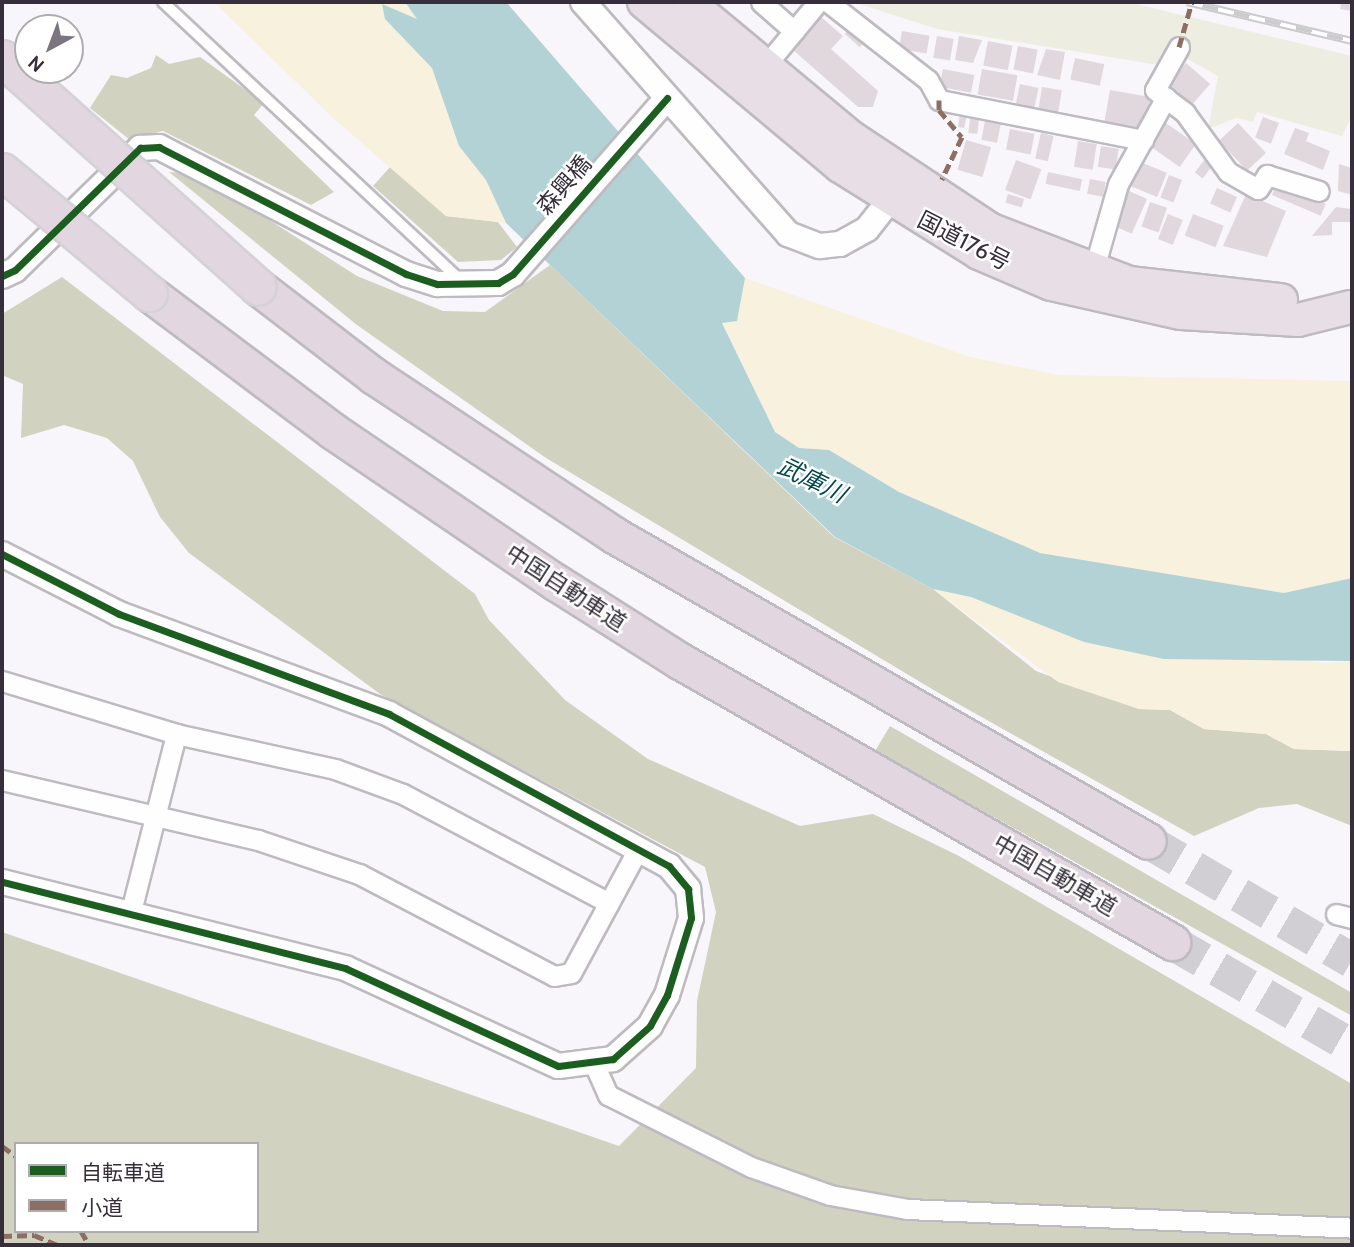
<!DOCTYPE html>
<meta charset="utf-8">
<style>
body{margin:0}
#map{position:relative;width:1354px;height:1247px;overflow:hidden;background:#f8f6fa;font-family:Cabin,"Noto Sans JP",sans-serif}
div>[style]{position:absolute}
[style*='--x']{left:calc(var(--x)*1px);top:calc(var(--y)*1px);width:calc(var(--w)*1px);rotate:calc(var(--a)*1deg)}
.green>*{inset:0;background:#edede2}
.forest>*{inset:0;background:#d2d2c0}
.sand>*{inset:0;background:#f7f1de}
.water>*{inset:0;background:#b2d2d6}
.building>*{inset:0;background:#e0d8dd;transform-origin:0 0}
.motorway-tunnel>*{height:35px;margin-top:-17.5px;transform-origin:0;background:repeating-linear-gradient(90deg,#d1ced4 0 35px,transparent 0 53px)}
.roads{filter:drop-shadow(2px 0 #bebac1) drop-shadow(-2px 0 #bebac1) drop-shadow(0 2px #bebac1) drop-shadow(0 -2px #bebac1)}
.service>*{height:10px;margin:-5px;padding:0 5px;transform-origin:5px;border-radius:5px;background:#fefefe}
.minor>*{height:19px;margin:-9.5px;padding:0 9.5px;transform-origin:9.5px;border-radius:9.5px;background:#fefefe}
.tertiary>*{height:24px;margin:-12px;padding:0 12px;transform-origin:12px;border-radius:12px;background:#fefefe}
.trunk>*{height:32px;margin:-16px;padding:0 16px;transform-origin:16px;border-radius:16px;background:#e8dee6}
.motorway>*{height:35px;margin:-17.5px;padding:0 17.5px;transform-origin:17.5px;border-radius:17.5px;background:#e2d6e0}
.rail>*{height:8px;margin-top:-4px;transform-origin:0;background:repeating-linear-gradient(90deg,#fff 0 16px,#cbcacc 0 32px);box-sizing:border-box;border-block:2px solid #cbcacc}
.bridges{filter:drop-shadow(2px 0 #d4d2d6) drop-shadow(-2px 0 #d4d2d6) drop-shadow(0 2px #d4d2d6) drop-shadow(0 -2px #d4d2d6)}
.motorway-bridge>*{height:35px;margin:-17.5px;padding:0 17.5px;transform-origin:17.5px;border-radius:17.5px;background:#e2d6e0}
.quiet>*{height:5px;margin-top:-2.5px;transform-origin:0;background:repeating-linear-gradient(90deg,#8d6e63 0 10px,transparent 0 15px)}
.cycleway>*{height:7px;margin:-3.5px;padding:0 3.5px;transform-origin:3.5px;border-radius:3.5px;background:#1b5e20}
span{translate:-50% -50%;white-space:nowrap;text-align:center;line-height:1.15;-webkit-text-stroke:5px #fff;paint-order:stroke}
.street-label{font-size:23px;color:#362f3b}
.water-label{font-size:24px;color:#004a4f;font-style:italic}
.frame{position:absolute;inset:0;border:4px solid #362f3b;pointer-events:none}
.legend{position:absolute;left:14px;top:1142px;width:245px;height:91px;box-sizing:border-box;background:#fff;border:2px solid #afacb1;margin:0;padding:9px 12px;list-style:none;font-size:21px;color:#362f3b}
.legend li{display:flex;align-items:center;gap:14px;height:35px}
.legend b{width:35px;border:2px solid #afacb1}
.north{position:absolute;left:14px;top:14px;width:70px;height:70px;box-sizing:border-box;background:#fff;border:2px solid #afacb1;border-radius:50%;rotate:221deg;font-size:19px;font-weight:700;line-height:28px;text-align:center;color:#362f3b}
.north::after{content:'';display:block;margin:auto;width:24px;height:32px;background:#7a757e;clip-path:polygon(50% 0,100% 100%,50% 72%,0 100%)}
</style>
<div id="map">
<div class="green">
<i style="clip-path:polygon(853px 2px,1128px 2px,1352px 56px,1352px 116px,1342px 136px,1257px 112px,1253px 122px,1236px 118px,1208px 129px,1218px 76px,1182px 56px,1186px 45px,1169px 40px,1165px 66px,937px 29px)"></i>
</div>
<div class="forest">
<i style="clip-path:polygon(156px 55px,169px 64px,200px 57px,264px 103px,254px 115px,334px 192px,311px 205px,163px 131px,130px 140px,90px 108px,111px 75px,127px 78px,151px 68px)"></i>
<i style="clip-path:polygon(390px 167px,446px 216px,498px 222px,517px 247px,501px 260px,458px 262px,373px 186px)"></i>
<i style="clip-path:polygon(169px 172px,197px 174px,357px 276px,443px 311px,485px 312px,550px 265px,834px 537px,933px 589px,1036px 671px,1139px 709px,1170px 710px,1204px 729px,1266px 734px,1294px 749px,1352px 751px,1352px 826px,1297px 804px,1259px 808px,1194px 836px,937px 692px,546px 458px,357px 325px)"></i>
<i style="clip-path:polygon(evenodd,62px 277px,475px 594px,489px 620px,565px 700px,648px 759px,800px 826px,873px 814px,959px 856px,1352px 1084px,1352px 1245px,2px 1245px,2px 932px,619px 1146px,696px 1068px,697px 1001px,716px 912px,705px 867px,380px 694px,189px 553px,160px 517px,133px 461px,107px 438px,64px 425px,21px 438px,23px 384px,2px 375px,2px 314px,62px 277px,16px 1144px,257px 1144px,257px 1231px,16px 1231px,16px 1144px)"></i>
<i style="clip-path:polygon(890px 726px,1352px 993px,1352px 1016px,875px 751px)"></i>
</div>
<div class="sand">
<i style="clip-path:polygon(214px 2px,405px 2px,419px 19px,385px 19px,432px 68px,459px 146px,486px 180px,506px 223px,446px 216px,334px 119px)"></i>
<i style="clip-path:polygon(745px 278px,970px 357px,1059px 375px,1352px 381px,1352px 578px,1284px 593px,1040px 553px,899px 492px,829px 450px,799px 448px,775px 432px,722px 322px,737px 321px)"></i>
<i style="clip-path:polygon(933px 589px,1322px 663px,1352px 661px,1352px 751px,1294px 749px,1266px 734px,1204px 729px,1170px 710px,1139px 709px,1058px 682px)"></i>
</div>
<div class="water">
<i style="clip-path:polygon(405px 2px,506px 2px,745px 278px,737px 321px,722px 323px,775px 432px,799px 448px,829px 450px,899px 492px,1040px 553px,1284px 593px,1352px 578px,1352px 661px,1164px 659px,1084px 642px,971px 597px,933px 589px,835px 537px,506px 223px,486px 180px,459px 146px,432px 68px,385px 19px,382px 4px,417px 19px)"></i>
</div>
<div class="building">
<i style="clip-path:polygon(1341px 2px,1352px 2px,1352px 11px,1340px 9px)"></i>
<i style="clip-path:polygon(820px 16px,843px 36px,831px 49px,878px 91px,873px 107px,858px 107px,792px 49px)"></i>
<i style="left:850px;top:28px;width:20px;height:8px;rotate:41deg"></i>
<i style="left:902px;top:31px;width:28px;height:18px;rotate:10deg"></i>
<i style="left:937px;top:36px;width:17px;height:22px;rotate:10deg"></i>
<i style="clip-path:polygon(959px 36px,982px 40px,973px 63px,955px 60px)"></i>
<i style="left:988px;top:41px;width:25px;height:25px;rotate:11deg"></i>
<i style="left:1018px;top:46px;width:20px;height:24px;rotate:11deg"></i>
<i style="clip-path:polygon(1046px 49px,1065px 52px,1060px 80px,1037px 75px)"></i>
<i style="left:1075px;top:58px;width:30px;height:22px;rotate:12deg"></i>
<i style="left:1186px;top:63px;width:32px;height:27px;rotate:41deg"></i>
<i style="left:943px;top:69px;width:32px;height:18px;rotate:11deg"></i>
<i style="left:982px;top:69px;width:36px;height:26px;rotate:10deg"></i>
<i style="left:1020px;top:84px;width:19px;height:21px;rotate:12deg"></i>
<i style="left:1042px;top:87px;width:20px;height:24px;rotate:9deg"></i>
<i style="left:1110px;top:90px;width:41px;height:32px;rotate:10deg"></i>
<i style="clip-path:polygon(960px 113px,967px 114px,964px 128px,958px 127px)"></i>
<i style="left:1263px;top:117px;width:17px;height:22px;rotate:21deg"></i>
<i style="left:970px;top:118px;width:9px;height:15px;rotate:6deg"></i>
<i style="left:985px;top:121px;width:16px;height:19px;rotate:11deg"></i>
<i style="left:1163px;top:121px;width:40px;height:28px;rotate:35deg"></i>
<i style="left:1238px;top:123px;width:41px;height:26px;rotate:47deg"></i>
<i style="clip-path:polygon(1295px 128px,1309px 133px,1306px 141px,1330px 151px,1323px 170px,1284px 154px)"></i>
<i style="left:1010px;top:129px;width:25px;height:21px;rotate:11deg"></i>
<i style="left:1041px;top:133px;width:13px;height:26px;rotate:13deg"></i>
<i style="left:966px;top:140px;width:26px;height:31px;rotate:16deg"></i>
<i style="left:1078px;top:141px;width:19px;height:26px;rotate:9deg"></i>
<i style="left:1101px;top:146px;width:18px;height:21px;rotate:9deg"></i>
<i style="left:1205px;top:159px;width:10px;height:17px;rotate:37deg"></i>
<i style="left:1016px;top:160px;width:27px;height:32px;rotate:20deg"></i>
<i style="left:1140px;top:162px;width:29px;height:26px;rotate:22deg"></i>
<i style="clip-path:polygon(1339px 164px,1352px 168px,1352px 195px,1338px 191px)"></i>
<i style="left:1048px;top:172px;width:35px;height:12px;rotate:12deg"></i>
<i style="left:1169px;top:175px;width:14px;height:24px;rotate:21deg"></i>
<i style="left:1090px;top:179px;width:16px;height:15px;rotate:11deg"></i>
<i style="left:1277px;top:183px;width:53px;height:13px;rotate:23deg"></i>
<i style="left:1217px;top:188px;width:22px;height:17px;rotate:24deg"></i>
<i style="left:1127px;top:190px;width:22px;height:38px;rotate:24deg"></i>
<i style="left:1008px;top:194px;width:17px;height:9px;rotate:17deg"></i>
<i style="clip-path:polygon(1246px 194px,1286px 211px,1267px 257px,1223px 246px)"></i>
<i style="left:1150px;top:202px;width:18px;height:26px;rotate:19deg"></i>
<i style="clip-path:polygon(1336px 207px,1351px 209px,1351px 222px,1332px 222px,1332px 235px,1312px 236px)"></i>
<i style="left:1168px;top:214px;width:16px;height:27px;rotate:22deg"></i>
<i style="left:1193px;top:214px;width:33px;height:23px;rotate:21deg"></i>
</div>
<div class="motorway-tunnel">
<i style="--x:1148;--y:841;--w:236;--a:30.3"></i>
<i style="--x:1172;--y:942;--w:208;--a:30"></i>
</div>
<div class="roads">
<div class="service">
<i style="--x:163;--y:2;--w:407;--a:43.1"></i>
</div>
<div class="minor">
<i style="--x:761;--y:2;--w:44;--a:41.3"></i>
<i style="--x:828;--y:2;--w:127;--a:38"></i>
<i style="--x:928;--y:80;--w:23;--a:61"></i>
<i style="--x:939;--y:100;--w:208;--a:11.1"></i>
<i style="--x:1179;--y:47;--w:49;--a:119.2"></i>
<i style="--x:1155;--y:90;--w:38;--a:37"></i>
<i style="--x:1185;--y:113;--w:73;--a:53.9"></i>
<i style="--x:1228;--y:172;--w:34;--a:30"></i>
<i style="--x:1258;--y:189;--w:17;--a:-57"></i>
<i style="--x:1267;--y:175;--w:54;--a:17.1"></i>
<i style="--x:765;--y:66;--w:83;--a:-50.4"></i>
<i style="--x:1093;--y:272;--w:91;--a:-74.1"></i>
<i style="--x:1118;--y:184;--w:99;--a:-61.1"></i>
<i style="--x:2;--y:681;--w:182;--a:16.9"></i>
<i style="--x:176;--y:734;--w:163;--a:12.4"></i>
<i style="--x:335;--y:769;--w:72;--a:20.2"></i>
<i style="--x:403;--y:794;--w:233;--a:27.9"></i>
<i style="--x:2;--y:780;--w:263;--a:13.2"></i>
<i style="--x:258;--y:840;--w:107;--a:18.6"></i>
<i style="--x:359;--y:874;--w:220;--a:27.6"></i>
<i style="--x:554;--y:976;--w:17;--a:-10"></i>
<i style="--x:571;--y:973;--w:139;--a:-61.6"></i>
<i style="--x:1336;--y:914;--w:16;--a:14"></i>
<i style="--x:130;--y:915;--w:187;--a:-75.7"></i>
<i style="--x:595;--y:1066;--w:32;--a:66"></i>
<i style="--x:608;--y:1095;--w:160;--a:26.7"></i>
<i style="--x:751;--y:1167;--w:84;--a:19.5"></i>
<i style="--x:830;--y:1195;--w:78;--a:10.3"></i>
<i style="--x:907;--y:1209;--w:445;--a:2.4"></i>
</div>
<div class="tertiary">
<i style="--x:583;--y:2;--w:310;--a:48.5"></i>
<i style="--x:788;--y:234;--w:34;--a:21"></i>
<i style="--x:820;--y:246;--w:20;--a:-6"></i>
<i style="--x:840;--y:244;--w:31;--a:-29"></i>
<i style="--x:867;--y:229;--w:55;--a:-51.7"></i>
<i style="--x:2;--y:276;--w:14;--a:-25"></i>
<i style="--x:15;--y:270;--w:175;--a:-44.3"></i>
<i style="--x:140;--y:148;--w:19;--a:-3"></i>
<i style="--x:159;--y:147;--w:278;--a:27.2"></i>
<i style="--x:406;--y:274;--w:33;--a:18"></i>
<i style="--x:437;--y:284;--w:61;--a:-0.9"></i>
<i style="--x:498;--y:283;--w:17;--a:-31"></i>
<i style="--x:513;--y:274;--w:234;--a:-48.8"></i>
<i style="--x:2;--y:554;--w:131;--a:27.1"></i>
<i style="--x:119;--y:614;--w:288;--a:20.3"></i>
<i style="--x:389;--y:714;--w:319;--a:28.5"></i>
<i style="--x:669;--y:866;--w:30;--a:50"></i>
<i style="--x:688;--y:889;--w:29;--a:84"></i>
<i style="--x:691;--y:918;--w:81;--a:107.3"></i>
<i style="--x:667;--y:995;--w:35;--a:119"></i>
<i style="--x:650;--y:1026;--w:50;--a:138.3"></i>
<i style="--x:613;--y:1059;--w:55;--a:172.7"></i>
<i style="--x:558;--y:1066;--w:234;--a:-155.3"></i>
<i style="--x:345;--y:968;--w:354;--a:-165.9"></i>
</div>
<div class="trunk">
<i style="--x:644;--y:2;--w:256;--a:39.9"></i>
<i style="--x:840;--y:166;--w:164;--a:32"></i>
<i style="--x:979;--y:253;--w:78;--a:23.3"></i>
<i style="--x:1051;--y:284;--w:133;--a:12.6"></i>
<i style="--x:1181;--y:313;--w:117;--a:3.4"></i>
<i style="--x:1298;--y:320;--w:54;--a:-14"></i>
<i style="--x:688;--y:2;--w:213;--a:39.7"></i>
<i style="--x:852;--y:138;--w:167;--a:33.5"></i>
<i style="--x:991;--y:230;--w:148;--a:21"></i>
<i style="--x:1129;--y:283;--w:153;--a:6.4"></i>
</div>
<div class="motorway">
<i style="--x:258;--y:287;--w:146;--a:37.5"></i>
<i style="--x:374;--y:376;--w:288;--a:33.5"></i>
<i style="--x:614;--y:535;--w:615;--a:29.81"></i>
<i style="--x:149;--y:293;--w:230;--a:36.9"></i>
<i style="--x:333;--y:431;--w:271;--a:34.2"></i>
<i style="--x:557;--y:583;--w:146;--a:32.4"></i>
<i style="--x:680;--y:661;--w:567;--a:29.73"></i>
</div>
</div>
<div class="rail">
<i style="--x:1187;--y:2;--w:170;--a:13.3"></i>
</div>
<div class="bridges">
<div class="motorway-bridge">
<i style="--x:2;--y:58;--w:343;--a:41.8"></i>
<i style="--x:2;--y:171;--w:191;--a:39.7"></i>
</div>
</div>
<div class="quiet">
<i style="--x:1179;--y:47;--w:47;--a:-73.9"></i>
<i style="--x:939;--y:100;--w:10;--a:90"></i>
<i style="--x:939;--y:110;--w:35;--a:50"></i>
<i style="--x:962;--y:137;--w:47;--a:115.5"></i>
<i style="--x:2;--y:1146;--w:17;--a:36"></i>
<i style="--x:81;--y:1231;--w:16;--a:60"></i>
<i style="--x:2;--y:1236;--w:32;--a:-2"></i>
<i style="--x:34;--y:1235;--w:25;--a:23"></i>
</div>
<div class="cycleway">
<i style="--x:2;--y:276;--w:14;--a:-25"></i>
<i style="--x:15;--y:270;--w:175;--a:-44.3"></i>
<i style="--x:140;--y:148;--w:19;--a:-3"></i>
<i style="--x:159;--y:147;--w:278;--a:27.2"></i>
<i style="--x:406;--y:274;--w:33;--a:18"></i>
<i style="--x:437;--y:284;--w:61;--a:-0.9"></i>
<i style="--x:498;--y:283;--w:17;--a:-31"></i>
<i style="--x:513;--y:274;--w:234;--a:-48.8"></i>
<i style="--x:2;--y:554;--w:131;--a:27.1"></i>
<i style="--x:119;--y:614;--w:288;--a:20.3"></i>
<i style="--x:389;--y:714;--w:319;--a:28.5"></i>
<i style="--x:669;--y:866;--w:30;--a:50"></i>
<i style="--x:688;--y:889;--w:29;--a:84"></i>
<i style="--x:691;--y:918;--w:81;--a:107.3"></i>
<i style="--x:667;--y:995;--w:35;--a:119"></i>
<i style="--x:650;--y:1026;--w:50;--a:138.3"></i>
<i style="--x:613;--y:1059;--w:55;--a:172.7"></i>
<i style="--x:558;--y:1066;--w:234;--a:-155.3"></i>
<i style="--x:345;--y:968;--w:354;--a:-165.9"></i>
</div>
<div class="street-label">
<span style="left:564px;top:185px;rotate:-49deg">森興橋</span>
<span style="left:964px;top:241px;rotate:27deg">国道176号</span>
<span style="left:566px;top:588px;rotate:33deg">中国自動車道</span>
<span style="left:1055px;top:875px;rotate:30deg">中国自動車道</span>
</div>
<div class="water-label">
<span style="left:812px;top:480px;rotate:26deg">武庫川</span>
</div>
<div class="frame"></div>
<ul class="legend">
<li><b style="height:9px;background:#1b5e20"></b>自転車道</li>
<li><b style="height:9px;background:#8d6e63"></b>小道</li>
</ul>
<div class="north">N</div>
</div>
